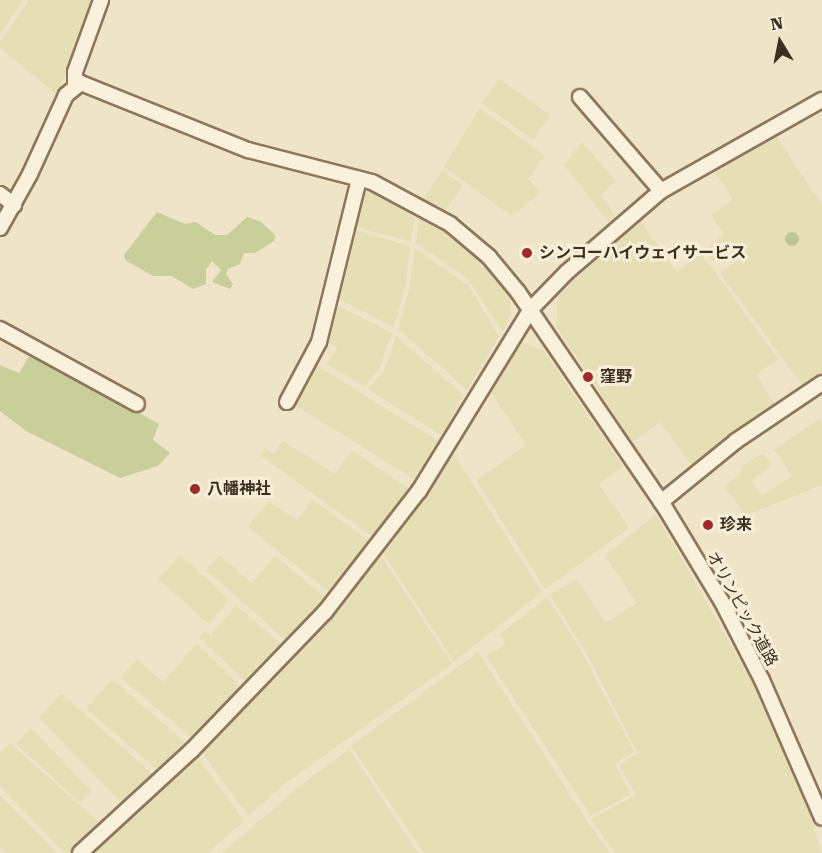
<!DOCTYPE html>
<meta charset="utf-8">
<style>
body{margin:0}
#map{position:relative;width:822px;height:853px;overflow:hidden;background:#f0e4c8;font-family:"Roboto Serif","Noto Sans JP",serif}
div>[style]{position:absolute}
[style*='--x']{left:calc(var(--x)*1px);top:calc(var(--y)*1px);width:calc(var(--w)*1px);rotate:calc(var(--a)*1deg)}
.farmland>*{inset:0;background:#e6deb5;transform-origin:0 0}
.green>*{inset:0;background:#c9cf9b}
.cemetery>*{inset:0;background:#bfc49a}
.round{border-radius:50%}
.roads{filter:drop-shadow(2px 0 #8d765c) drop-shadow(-2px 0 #8d765c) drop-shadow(0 2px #8d765c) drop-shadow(0 -2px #8d765c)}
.minor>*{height:14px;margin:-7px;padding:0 7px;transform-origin:7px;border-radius:7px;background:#faf1dc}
.dots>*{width:16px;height:16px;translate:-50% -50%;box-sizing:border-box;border:3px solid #f7eed8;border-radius:50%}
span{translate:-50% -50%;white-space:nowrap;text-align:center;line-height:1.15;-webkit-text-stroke:6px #f7eed8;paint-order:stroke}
.poi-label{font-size:16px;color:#3d2e20;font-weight:700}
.left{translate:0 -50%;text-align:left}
.street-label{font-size:16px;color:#3d2e20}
.north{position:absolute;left:750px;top:12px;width:60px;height:60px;-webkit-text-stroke:4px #f7eed8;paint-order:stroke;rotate:350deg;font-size:16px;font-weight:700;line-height:24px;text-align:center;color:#3d2e20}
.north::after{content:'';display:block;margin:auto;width:21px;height:27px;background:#3d2e20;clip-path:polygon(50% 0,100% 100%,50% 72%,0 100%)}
</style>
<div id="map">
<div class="farmland">
<i style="clip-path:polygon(0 0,23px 0,0 34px)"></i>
<i style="clip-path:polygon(29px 0,96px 0,57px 95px,0 48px,0 42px)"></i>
<i style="left:499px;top:79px;width:63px;height:30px;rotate:35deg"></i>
<i style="clip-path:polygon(480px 108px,545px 156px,528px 179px,540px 190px,537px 196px,512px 216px,444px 167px)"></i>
<i style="clip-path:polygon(774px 134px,822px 204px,822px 380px,806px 390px,720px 273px,741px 258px,733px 246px,712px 261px,704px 250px,724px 234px,711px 215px,733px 200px,712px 168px)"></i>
<i style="clip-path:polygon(582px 142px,616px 181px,601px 195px,616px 217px,609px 222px,564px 165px)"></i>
<i style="left:442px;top:171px;width:25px;height:34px;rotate:34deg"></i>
<i style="clip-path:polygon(362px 186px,415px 210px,411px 242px,351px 225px)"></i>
<i style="clip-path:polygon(420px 211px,482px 260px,510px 295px,510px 315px,503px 332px,467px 278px,416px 243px)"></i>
<i style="clip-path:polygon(638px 218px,677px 272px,701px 253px,778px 359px,756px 375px,778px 409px,695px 470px,660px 422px,633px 442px,556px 327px,558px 296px)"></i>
<i style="clip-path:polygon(350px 229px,410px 246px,406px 284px,394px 327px,333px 296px)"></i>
<i style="clip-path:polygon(414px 248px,469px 286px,499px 337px,467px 390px,398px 329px,410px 286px)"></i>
<i style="clip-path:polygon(332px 303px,392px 333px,379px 369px,365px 387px,327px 364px,338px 348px,323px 341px)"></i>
<i style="clip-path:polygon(396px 336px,463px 395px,442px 436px,368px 389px,383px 373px)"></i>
<i style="clip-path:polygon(523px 342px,543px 350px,623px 466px,599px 484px,629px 528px,545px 589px,476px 480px,526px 445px,489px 390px)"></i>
<i style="left:313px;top:363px;width:147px;height:45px;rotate:32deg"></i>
<i style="clip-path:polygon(819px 419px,822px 424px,822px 485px,746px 515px,724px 487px,743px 471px,741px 467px,763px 453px,772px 465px,751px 481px,762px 496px,792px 476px,774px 450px)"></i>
<i style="clip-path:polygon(283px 441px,335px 474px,352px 450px,411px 490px,374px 538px,260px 455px,265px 448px,274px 454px)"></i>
<i style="clip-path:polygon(451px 450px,542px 592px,454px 662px,382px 551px)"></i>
<i style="clip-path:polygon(313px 500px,371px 542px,331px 593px,248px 527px,269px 501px,297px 520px)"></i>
<i style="clip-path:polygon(656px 514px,759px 694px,806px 804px,822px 853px,615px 853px,591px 819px,636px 795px,619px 765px,638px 753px,589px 658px,550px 595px,577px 579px,606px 623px,637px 603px,605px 556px)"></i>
<i style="left:180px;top:555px;width:67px;height:32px;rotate:42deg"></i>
<i style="clip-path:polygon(219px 555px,252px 583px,275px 556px,327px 599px,288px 642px,206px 570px)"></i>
<i style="clip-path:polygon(377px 555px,381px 556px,452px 664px,287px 782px,248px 816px,200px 749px,298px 652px)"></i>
<i style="clip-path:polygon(547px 597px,579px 647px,634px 751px,615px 764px,631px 794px,591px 816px,486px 656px,506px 644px,500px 634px)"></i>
<i style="clip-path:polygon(236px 605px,284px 647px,248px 684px,199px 638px,205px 631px,211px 635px)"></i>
<i style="clip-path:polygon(197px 643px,243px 689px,192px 738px,121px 678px,137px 659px,163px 682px)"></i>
<i style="clip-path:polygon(478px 652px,587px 821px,610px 853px,424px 853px,351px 746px)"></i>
<i style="left:112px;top:679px;width:100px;height:39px;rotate:41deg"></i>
<i style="clip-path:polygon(61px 693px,155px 776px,125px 806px,39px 718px)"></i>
<i style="clip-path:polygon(31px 728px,92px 791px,80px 802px,16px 744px)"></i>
<i style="clip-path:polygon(10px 743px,102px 825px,71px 853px,65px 853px,0 786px,0 753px)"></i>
<i style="clip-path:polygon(349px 749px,418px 853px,222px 853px,306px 781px)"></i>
<i style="clip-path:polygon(196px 755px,244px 821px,208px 853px,91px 853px)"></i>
<i style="clip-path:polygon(0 795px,57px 853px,5px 853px,0 847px)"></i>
</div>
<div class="green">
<i style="clip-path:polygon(157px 212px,185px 224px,196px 222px,215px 235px,227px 235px,247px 217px,260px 221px,275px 235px,274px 241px,255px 253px,244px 253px,240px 264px,228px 269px,226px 274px,233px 284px,230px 289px,212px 282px,221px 270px,212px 261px,206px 270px,206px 284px,193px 289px,172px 276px,153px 276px,125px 260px,124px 255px)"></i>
<i style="clip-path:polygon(31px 353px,159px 424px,153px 440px,170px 453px,158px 466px,120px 478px,26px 431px,0 411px,0 365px,19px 373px)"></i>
</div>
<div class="cemetery">
<i class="round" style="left:785px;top:232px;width:14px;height:14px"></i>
</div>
<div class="roads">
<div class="minor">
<i style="--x:75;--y:85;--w:13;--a:-90"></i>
<i style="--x:75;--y:72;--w:77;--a:-70.1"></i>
<i style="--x:580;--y:97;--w:124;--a:49.2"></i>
<i style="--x:0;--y:194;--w:18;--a:38"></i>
<i style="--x:0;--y:228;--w:62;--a:-60.9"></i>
<i style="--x:30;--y:174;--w:87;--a:-65.5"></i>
<i style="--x:66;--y:95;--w:19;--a:-39"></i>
<i style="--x:81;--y:83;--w:180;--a:21.9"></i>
<i style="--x:248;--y:150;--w:128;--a:14.5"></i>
<i style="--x:372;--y:182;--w:89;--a:28.3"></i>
<i style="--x:450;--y:224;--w:51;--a:40.2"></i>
<i style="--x:489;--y:257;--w:45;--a:50.4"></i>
<i style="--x:518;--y:292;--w:259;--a:55.7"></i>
<i style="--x:664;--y:506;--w:112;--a:58.9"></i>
<i style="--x:722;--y:602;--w:88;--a:62.9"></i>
<i style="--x:762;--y:680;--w:150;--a:66.5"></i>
<i style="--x:0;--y:329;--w:156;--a:28.7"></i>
<i style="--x:287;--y:402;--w:68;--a:-61.9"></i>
<i style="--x:319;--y:342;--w:168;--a:-76.2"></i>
<i style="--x:661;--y:502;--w:97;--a:-39.1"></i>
<i style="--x:736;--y:441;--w:104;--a:-34"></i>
<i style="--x:80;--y:853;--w:152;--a:-42.6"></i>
<i style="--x:192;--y:750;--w:192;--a:-46.1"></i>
<i style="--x:325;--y:612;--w:153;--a:-52.2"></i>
<i style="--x:419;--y:491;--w:214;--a:-58.4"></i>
<i style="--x:531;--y:309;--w:52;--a:-45.8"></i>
<i style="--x:567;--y:272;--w:124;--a:-40.8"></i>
<i style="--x:661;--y:191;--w:185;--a:-29.5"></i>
</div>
</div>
<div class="dots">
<i style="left:527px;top:253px;background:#9e2a2b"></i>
<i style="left:588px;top:377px;background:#9e2a2b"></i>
<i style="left:195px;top:489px;background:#9e2a2b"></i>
<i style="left:708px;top:525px;background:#9e2a2b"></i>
</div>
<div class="poi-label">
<span class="left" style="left:539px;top:253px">シンコーハイウェイサービス</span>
<span class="left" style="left:600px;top:377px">窪野</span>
<span class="left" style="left:207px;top:489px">八幡神社</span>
<span class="left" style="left:720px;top:525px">珍来</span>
</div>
<div class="street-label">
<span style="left:742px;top:609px;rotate:61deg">オリンピック道路</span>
</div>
<div class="north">N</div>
</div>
